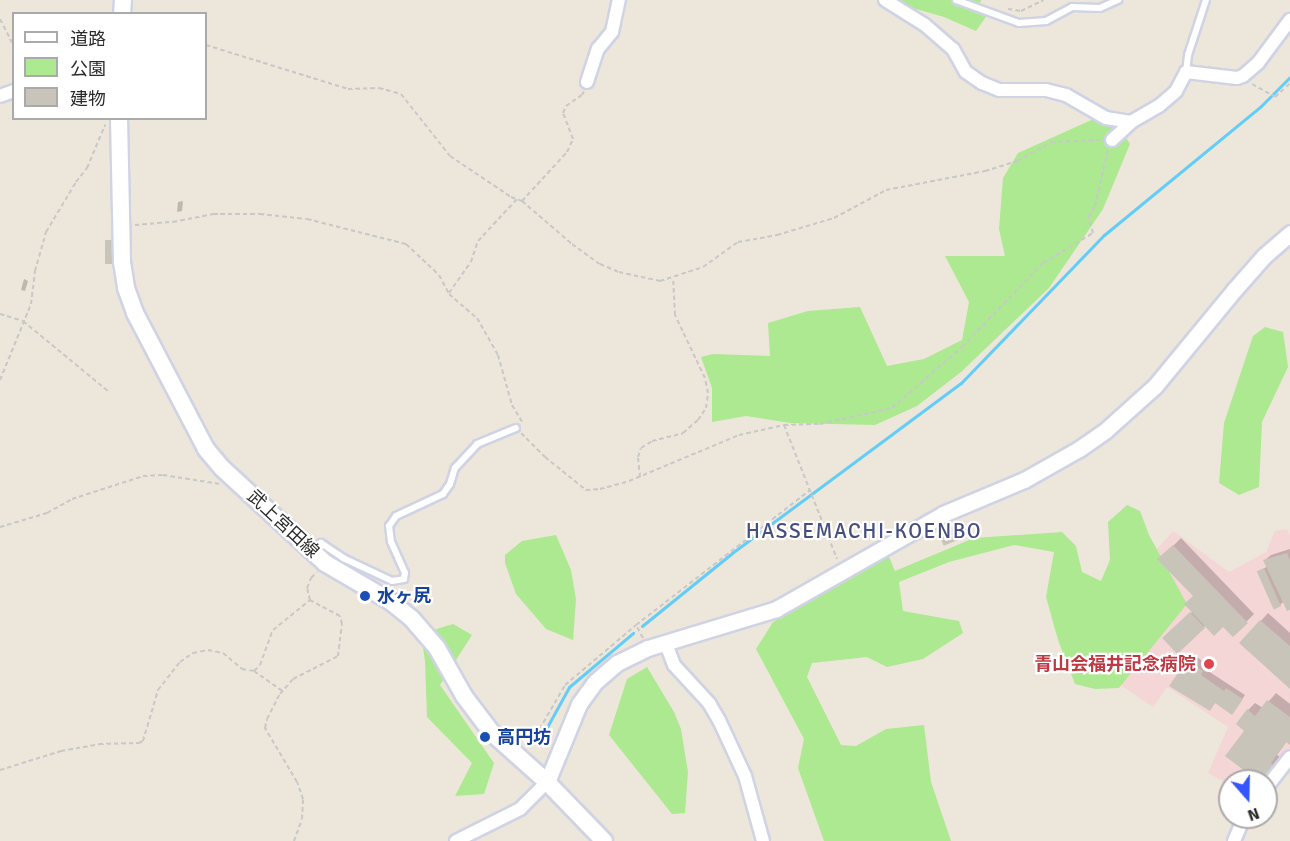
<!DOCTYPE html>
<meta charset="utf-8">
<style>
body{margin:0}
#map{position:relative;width:1290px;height:841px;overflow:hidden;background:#ede6da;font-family:Signika,"Noto Sans JP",sans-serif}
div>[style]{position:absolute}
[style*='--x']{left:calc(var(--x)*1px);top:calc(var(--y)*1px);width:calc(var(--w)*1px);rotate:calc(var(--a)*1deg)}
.medical>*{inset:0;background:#f5d6d7}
.green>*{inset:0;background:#ade991}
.shadow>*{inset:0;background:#0003;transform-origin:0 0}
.stream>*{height:3px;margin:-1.5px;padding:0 1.5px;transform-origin:1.5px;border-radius:1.5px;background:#63cdf9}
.building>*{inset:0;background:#c8c4b9;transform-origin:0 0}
.path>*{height:2px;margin-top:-1px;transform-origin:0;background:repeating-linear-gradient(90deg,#c8c8c8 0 4.5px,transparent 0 7.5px)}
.roads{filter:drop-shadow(2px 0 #cfd3e4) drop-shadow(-2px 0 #cfd3e4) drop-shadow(0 2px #cfd3e4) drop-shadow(0 -2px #cfd3e4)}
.service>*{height:6px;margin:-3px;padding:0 3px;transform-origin:3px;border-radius:3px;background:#fff}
.minor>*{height:12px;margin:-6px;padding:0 6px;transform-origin:6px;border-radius:6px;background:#fff}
.tertiary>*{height:15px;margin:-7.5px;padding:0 7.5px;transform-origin:7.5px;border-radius:7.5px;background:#fff}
.secondary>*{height:16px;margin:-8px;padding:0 8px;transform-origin:8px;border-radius:8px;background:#fff}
.dots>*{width:16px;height:16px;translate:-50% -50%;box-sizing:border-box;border:3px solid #fff;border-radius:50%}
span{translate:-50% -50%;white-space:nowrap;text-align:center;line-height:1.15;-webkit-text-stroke:4.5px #fff;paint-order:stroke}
.street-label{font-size:18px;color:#2a2a2a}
.transit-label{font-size:18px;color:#164399;font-weight:700}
.left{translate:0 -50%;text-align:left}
.health-label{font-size:18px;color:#be3a42;font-weight:700}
.right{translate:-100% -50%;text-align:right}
.quarter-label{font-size:21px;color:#464e7f;letter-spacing:1.5px}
.legend{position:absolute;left:12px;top:12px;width:195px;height:108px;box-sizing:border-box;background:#fff;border:2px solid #aaa;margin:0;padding:8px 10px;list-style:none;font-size:18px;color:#2a2a2a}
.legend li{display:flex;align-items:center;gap:12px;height:30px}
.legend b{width:30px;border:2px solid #aaa}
.north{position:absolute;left:1218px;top:769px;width:60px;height:60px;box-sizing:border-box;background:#fff;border:2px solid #aaa;border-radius:50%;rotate:160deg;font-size:16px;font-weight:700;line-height:24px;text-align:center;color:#2a2a2a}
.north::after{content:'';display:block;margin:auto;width:21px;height:27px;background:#3555ff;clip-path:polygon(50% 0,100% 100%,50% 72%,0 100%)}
</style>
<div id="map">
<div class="medical">
<i style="clip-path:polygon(1287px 529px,1290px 535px,1290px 751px,1263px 781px,1230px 781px,1230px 785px,1208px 773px,1228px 727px,1167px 687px,1153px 707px,1116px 682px,1148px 559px,1173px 531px,1229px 572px,1266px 552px,1275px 531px)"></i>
</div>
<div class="green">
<i style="clip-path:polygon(885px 0,981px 0,979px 6px,990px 11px,976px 31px,944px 17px)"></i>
<i style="clip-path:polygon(1098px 117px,1118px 125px,1130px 144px,1103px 209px,1049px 288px,961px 372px,917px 406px,875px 425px,790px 423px,746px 416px,712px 422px,712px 388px,701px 357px,713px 354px,770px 356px,768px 323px,808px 311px,860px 307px,887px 366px,924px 359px,962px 340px,969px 302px,945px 256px,1005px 256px,999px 229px,1003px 178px,1018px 153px)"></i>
<i style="clip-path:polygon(1265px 327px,1283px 332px,1288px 367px,1262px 422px,1259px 487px,1239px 495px,1219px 483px,1224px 423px,1253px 336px)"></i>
<i style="clip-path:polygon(1127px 505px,1140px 511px,1149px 535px,1187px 604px,1119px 688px,1095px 689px,1075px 684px,1058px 640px,1046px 597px,1054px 552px,1014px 545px,949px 562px,899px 582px,903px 611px,959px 621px,963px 633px,923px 659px,887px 667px,867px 657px,812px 663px,807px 677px,841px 745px,856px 746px,886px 729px,924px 725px,931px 782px,951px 841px,824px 841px,798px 768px,804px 739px,756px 649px,773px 622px,887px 552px,895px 571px,974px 538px,1062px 532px,1076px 546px,1082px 572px,1101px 581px,1110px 560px,1108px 522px)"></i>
<i style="clip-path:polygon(556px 535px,571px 570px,576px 599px,573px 640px,546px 629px,516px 594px,505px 563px,505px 555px,522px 541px)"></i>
<i style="clip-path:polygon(453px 624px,472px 635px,440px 685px,494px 763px,484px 794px,455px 796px,472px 763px,427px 717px,425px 661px,422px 641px,430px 631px)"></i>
<i style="clip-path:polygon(647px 667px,674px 712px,681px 729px,688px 772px,685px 813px,672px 814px,609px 735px,627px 679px)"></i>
</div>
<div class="shadow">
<i style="clip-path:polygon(183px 201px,182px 211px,177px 212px,178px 202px)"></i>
<i style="clip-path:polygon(24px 279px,28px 281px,25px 291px,21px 290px)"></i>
<i style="left:964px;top:522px;width:11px;height:26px;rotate:63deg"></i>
<i style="clip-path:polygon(1181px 538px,1254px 614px,1233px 635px,1223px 625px,1206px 625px,1178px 652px,1165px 639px,1193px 611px,1195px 596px,1160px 559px)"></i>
<i style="clip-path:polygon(1290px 549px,1290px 608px,1284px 601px,1280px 605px,1258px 572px,1268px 566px,1265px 560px,1271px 555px)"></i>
<i style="clip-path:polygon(1268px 613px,1290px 633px,1290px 687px,1241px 643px)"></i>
<i style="clip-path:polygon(1194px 655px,1208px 665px,1205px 669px,1245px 695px,1235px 710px,1216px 702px,1209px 709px,1171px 685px)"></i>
<i style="clip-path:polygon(1276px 693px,1290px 704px,1290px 743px,1287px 741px,1277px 755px,1280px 757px,1261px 781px,1246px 730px,1248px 710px,1255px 703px,1263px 708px)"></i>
</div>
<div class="stream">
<i style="--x:642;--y:626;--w:116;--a:-39"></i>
<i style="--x:732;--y:553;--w:285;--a:-36.6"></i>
<i style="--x:961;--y:383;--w:206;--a:-46"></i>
<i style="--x:1104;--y:235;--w:202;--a:-39.4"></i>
<i style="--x:1260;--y:107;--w:42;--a:-45"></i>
<i style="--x:541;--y:738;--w:58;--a:-61.2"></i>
<i style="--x:569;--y:687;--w:84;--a:-40.2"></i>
</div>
<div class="building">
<i style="left:105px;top:240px;width:9px;height:24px"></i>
<i style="left:961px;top:524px;width:14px;height:24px;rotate:69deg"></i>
<i style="clip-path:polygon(1173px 545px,1248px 623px,1233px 637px,1223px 627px,1214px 636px,1184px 604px,1193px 596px,1157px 559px)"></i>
<i style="clip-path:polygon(1287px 553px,1290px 560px,1290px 610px,1287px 611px,1263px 560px)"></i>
<i style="left:1264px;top:568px;width:42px;height:8px;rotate:66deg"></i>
<i style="left:1190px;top:612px;width:22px;height:38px;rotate:47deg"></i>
<i style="clip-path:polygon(1260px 620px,1290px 646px,1290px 689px,1239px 643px)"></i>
<i style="clip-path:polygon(1187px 660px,1203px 671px,1201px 675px,1224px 691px,1226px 688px,1243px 699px,1232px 715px,1215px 703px,1210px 711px,1169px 686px)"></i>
<i style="clip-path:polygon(1267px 700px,1290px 717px,1290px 745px,1286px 742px,1271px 763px,1274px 766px,1263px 781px,1258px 781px,1225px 756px,1244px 731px,1236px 724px,1247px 709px,1255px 716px)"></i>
</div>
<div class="path">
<i style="--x:1008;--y:9;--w:13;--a:9"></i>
<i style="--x:1021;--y:11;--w:25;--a:-26"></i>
<i style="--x:0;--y:19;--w:30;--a:63"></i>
<i style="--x:206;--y:45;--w:149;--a:17.2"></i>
<i style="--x:348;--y:89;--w:31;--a:-2"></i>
<i style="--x:379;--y:88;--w:23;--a:15"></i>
<i style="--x:401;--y:94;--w:79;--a:51.7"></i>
<i style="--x:450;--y:156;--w:73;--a:33.9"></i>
<i style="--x:511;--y:197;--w:12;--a:20"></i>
<i style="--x:522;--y:201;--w:66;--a:40.7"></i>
<i style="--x:572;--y:244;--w:34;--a:36"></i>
<i style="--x:600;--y:264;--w:21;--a:23"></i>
<i style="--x:619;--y:272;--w:42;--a:12.4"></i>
<i style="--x:660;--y:281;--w:45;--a:-18"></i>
<i style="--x:703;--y:267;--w:43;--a:-35.5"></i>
<i style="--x:738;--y:242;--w:40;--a:-10"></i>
<i style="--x:777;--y:235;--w:59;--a:-16.6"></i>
<i style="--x:834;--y:218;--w:59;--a:-28.3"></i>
<i style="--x:886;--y:190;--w:101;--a:-10.9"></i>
<i style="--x:985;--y:171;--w:34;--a:-17"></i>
<i style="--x:1017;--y:161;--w:39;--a:-29"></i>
<i style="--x:1051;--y:142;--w:51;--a:-2.2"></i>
<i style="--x:1252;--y:84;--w:26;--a:29"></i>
<i style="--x:1275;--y:97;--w:21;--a:-43"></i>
<i style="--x:522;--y:201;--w:67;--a:-47.4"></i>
<i style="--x:567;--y:152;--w:14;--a:-65"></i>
<i style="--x:573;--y:139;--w:28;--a:-111"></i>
<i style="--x:563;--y:113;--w:8;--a:-67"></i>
<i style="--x:566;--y:106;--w:19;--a:-35"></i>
<i style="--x:582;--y:95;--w:4;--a:-63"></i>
<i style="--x:135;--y:225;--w:38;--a:-5"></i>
<i style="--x:173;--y:222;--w:41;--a:-11.3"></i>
<i style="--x:213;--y:214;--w:47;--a:0"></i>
<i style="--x:260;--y:214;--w:47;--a:6.1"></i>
<i style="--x:307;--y:219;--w:102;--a:14.2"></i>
<i style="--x:406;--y:244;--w:45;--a:43.2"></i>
<i style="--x:439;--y:275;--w:21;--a:62"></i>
<i style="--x:449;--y:294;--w:37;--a:41"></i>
<i style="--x:477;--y:318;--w:43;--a:60.4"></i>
<i style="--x:498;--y:355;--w:52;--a:74.4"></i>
<i style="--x:512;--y:405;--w:21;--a:59"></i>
<i style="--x:449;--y:293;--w:38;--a:-55"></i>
<i style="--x:471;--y:262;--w:22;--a:-72"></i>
<i style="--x:478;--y:241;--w:57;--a:-47.1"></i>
<i style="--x:0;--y:314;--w:24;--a:17"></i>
<i style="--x:23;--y:321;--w:110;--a:39.5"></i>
<i style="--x:0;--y:380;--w:82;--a:-67.8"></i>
<i style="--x:31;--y:304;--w:33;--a:-83"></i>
<i style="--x:35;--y:271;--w:41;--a:-74.2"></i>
<i style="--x:46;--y:232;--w:58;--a:-59"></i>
<i style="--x:76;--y:182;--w:18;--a:-52"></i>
<i style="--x:87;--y:168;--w:47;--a:-67.3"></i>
<i style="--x:784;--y:425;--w:144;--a:68.4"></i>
<i style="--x:521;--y:433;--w:34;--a:45"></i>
<i style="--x:545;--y:457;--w:53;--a:38.8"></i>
<i style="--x:586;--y:490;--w:14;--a:-4"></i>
<i style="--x:600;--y:489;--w:30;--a:-15"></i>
<i style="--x:629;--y:481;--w:119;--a:-22.7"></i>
<i style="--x:739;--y:435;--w:46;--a:-12.5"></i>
<i style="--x:784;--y:425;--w:36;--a:-2"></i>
<i style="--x:820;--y:424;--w:74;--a:-12.5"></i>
<i style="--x:892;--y:408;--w:93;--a:-41.1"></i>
<i style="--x:962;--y:347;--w:117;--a:-46"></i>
<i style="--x:1043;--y:263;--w:58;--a:-31"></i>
<i style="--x:1093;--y:233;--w:17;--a:-107"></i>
<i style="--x:1088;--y:217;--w:13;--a:-58"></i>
<i style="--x:1095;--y:206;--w:58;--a:-77.2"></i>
<i style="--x:640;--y:477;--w:20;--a:-96"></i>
<i style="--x:638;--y:457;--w:9;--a:-72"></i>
<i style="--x:641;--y:448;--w:13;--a:-32"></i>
<i style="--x:652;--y:441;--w:32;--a:-14"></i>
<i style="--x:683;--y:433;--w:20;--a:-41"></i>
<i style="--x:698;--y:420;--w:14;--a:-56"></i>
<i style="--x:706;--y:408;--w:15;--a:-82"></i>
<i style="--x:708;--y:393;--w:15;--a:-101"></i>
<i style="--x:705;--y:378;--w:70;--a:-115.5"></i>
<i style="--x:675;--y:315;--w:37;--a:-93"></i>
<i style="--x:0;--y:527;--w:49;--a:-16.6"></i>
<i style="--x:47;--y:513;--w:29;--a:-29"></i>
<i style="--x:72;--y:499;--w:75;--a:-17.9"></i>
<i style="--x:143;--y:476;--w:20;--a:-3"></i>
<i style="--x:163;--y:475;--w:58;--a:9"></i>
<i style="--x:643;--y:638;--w:15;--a:-118"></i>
<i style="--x:636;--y:625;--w:220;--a:-37.8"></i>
<i style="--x:254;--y:671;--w:35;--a:35"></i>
<i style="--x:532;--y:742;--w:66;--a:-59.9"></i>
<i style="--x:565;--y:685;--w:93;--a:-40.2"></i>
<i style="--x:0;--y:770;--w:64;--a:-17.3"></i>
<i style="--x:61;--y:751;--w:39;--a:-10"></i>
<i style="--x:99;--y:744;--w:40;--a:-1.4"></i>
<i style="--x:139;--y:743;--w:4;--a:-27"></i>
<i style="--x:143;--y:741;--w:53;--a:-73.6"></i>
<i style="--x:158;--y:690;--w:36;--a:-52"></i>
<i style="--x:180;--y:662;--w:16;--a:-35"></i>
<i style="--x:193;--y:653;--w:15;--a:-11"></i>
<i style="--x:208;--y:650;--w:15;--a:11"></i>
<i style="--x:223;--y:653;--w:25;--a:40"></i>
<i style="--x:242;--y:669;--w:12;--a:9"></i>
<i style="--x:254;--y:671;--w:8;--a:-45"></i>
<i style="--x:260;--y:665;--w:37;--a:-70"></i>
<i style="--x:273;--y:630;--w:48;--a:-39"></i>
<i style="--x:294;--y:841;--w:23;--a:-70"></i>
<i style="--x:302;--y:819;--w:20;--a:-87"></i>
<i style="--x:303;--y:799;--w:18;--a:-109"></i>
<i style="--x:297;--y:782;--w:63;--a:-120.7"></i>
<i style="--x:265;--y:728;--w:9;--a:-77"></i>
<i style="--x:267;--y:719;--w:28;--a:-63"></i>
<i style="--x:280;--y:694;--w:20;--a:-49"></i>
<i style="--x:293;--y:679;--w:51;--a:-27.1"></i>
<i style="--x:338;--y:656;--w:32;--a:-83"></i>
<i style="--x:342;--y:624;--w:8;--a:-104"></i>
<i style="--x:340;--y:616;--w:34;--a:-152"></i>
<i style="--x:310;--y:600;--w:12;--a:-104"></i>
<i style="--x:307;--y:588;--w:11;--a:-68"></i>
<i style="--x:311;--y:578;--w:8;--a:-45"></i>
</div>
<div class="roads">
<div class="service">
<i style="--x:956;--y:0;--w:67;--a:20.1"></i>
<i style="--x:1019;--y:23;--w:27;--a:-4"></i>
<i style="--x:1046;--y:21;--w:30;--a:-28"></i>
<i style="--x:1072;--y:7;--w:28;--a:2"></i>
<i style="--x:1100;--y:8;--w:20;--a:-24"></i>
<i style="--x:1186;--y:72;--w:17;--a:-83"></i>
<i style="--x:1188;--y:55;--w:58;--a:-71.9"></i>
<i style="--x:314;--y:550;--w:10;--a:-45"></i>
<i style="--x:321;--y:543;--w:27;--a:34"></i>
<i style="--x:343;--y:558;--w:54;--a:25.1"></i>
<i style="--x:392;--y:581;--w:12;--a:-9"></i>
<i style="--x:404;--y:579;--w:6;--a:-81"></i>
<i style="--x:405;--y:573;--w:34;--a:-114"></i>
<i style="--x:391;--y:542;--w:16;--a:-97"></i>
<i style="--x:389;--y:526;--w:12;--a:-55"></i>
<i style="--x:396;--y:516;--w:52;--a:-25.1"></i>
<i style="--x:443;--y:494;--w:12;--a:-55"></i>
<i style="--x:450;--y:484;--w:17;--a:-73"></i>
<i style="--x:455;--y:468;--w:33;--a:-47"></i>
<i style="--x:477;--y:444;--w:42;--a:-22.3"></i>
</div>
<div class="minor">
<i style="--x:885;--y:0;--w:47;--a:32"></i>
<i style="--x:925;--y:25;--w:37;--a:41"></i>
<i style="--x:953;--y:49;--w:26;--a:61"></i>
<i style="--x:966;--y:72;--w:19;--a:35"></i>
<i style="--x:982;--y:83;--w:18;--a:22"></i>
<i style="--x:999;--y:90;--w:47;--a:0"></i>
<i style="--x:1046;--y:90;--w:21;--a:14"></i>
<i style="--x:1066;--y:95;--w:46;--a:29.9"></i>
<i style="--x:1106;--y:118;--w:25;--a:9"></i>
<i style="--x:587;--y:82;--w:35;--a:-72"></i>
<i style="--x:598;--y:49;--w:22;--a:-51"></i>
<i style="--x:612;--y:32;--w:33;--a:-78"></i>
<i style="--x:0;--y:96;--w:15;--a:-20"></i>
<i style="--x:1112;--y:140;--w:26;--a:-43"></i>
<i style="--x:1131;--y:122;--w:32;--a:-30"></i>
<i style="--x:1159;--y:106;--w:23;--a:-41"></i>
<i style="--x:1176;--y:91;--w:21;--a:-62"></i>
<i style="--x:1186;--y:72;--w:51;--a:6.7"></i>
<i style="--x:1237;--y:78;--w:6;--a:-18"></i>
<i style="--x:1243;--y:76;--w:20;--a:-41"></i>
<i style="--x:1258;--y:63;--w:54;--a:-53.3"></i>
<i style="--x:666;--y:644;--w:22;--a:69"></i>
<i style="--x:674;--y:665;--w:52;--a:47.4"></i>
<i style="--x:709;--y:703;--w:20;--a:60"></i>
<i style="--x:719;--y:720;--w:62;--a:65.1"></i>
<i style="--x:745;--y:776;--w:67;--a:74.5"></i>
<i style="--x:1266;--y:788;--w:39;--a:-52"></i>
<i style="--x:456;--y:841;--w:72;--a:-26.6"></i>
<i style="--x:520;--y:809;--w:38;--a:-45"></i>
<i style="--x:1234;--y:841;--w:26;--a:-67"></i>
</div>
<div class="tertiary">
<i style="--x:547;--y:782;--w:84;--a:-67.7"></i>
<i style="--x:579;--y:704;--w:27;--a:-54"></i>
<i style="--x:595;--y:682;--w:29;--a:-41"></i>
<i style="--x:617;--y:663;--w:34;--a:-26"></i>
<i style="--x:648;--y:648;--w:134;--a:-16.9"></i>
<i style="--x:776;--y:609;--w:192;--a:-29.6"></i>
<i style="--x:943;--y:514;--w:88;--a:-22.8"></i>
<i style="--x:1024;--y:480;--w:63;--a:-29.4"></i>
<i style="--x:1079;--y:449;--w:33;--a:-35"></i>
<i style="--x:1106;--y:430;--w:66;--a:-41.9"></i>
<i style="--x:1155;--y:386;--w:126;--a:-50.5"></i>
<i style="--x:1235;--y:289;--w:44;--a:-48.7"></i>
<i style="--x:1264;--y:256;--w:35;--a:-41"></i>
</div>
<div class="secondary">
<i style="--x:122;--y:14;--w:14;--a:-86"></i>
<i style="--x:119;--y:118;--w:144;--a:88.8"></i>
<i style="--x:122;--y:262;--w:26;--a:81"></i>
<i style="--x:126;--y:288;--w:27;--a:70"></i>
<i style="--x:135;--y:313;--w:153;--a:62.4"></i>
<i style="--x:206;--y:449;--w:25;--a:50"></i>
<i style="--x:222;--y:468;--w:140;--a:42.7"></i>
<i style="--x:325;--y:563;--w:75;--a:30.3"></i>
<i style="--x:390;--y:601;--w:28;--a:39"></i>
<i style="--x:412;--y:619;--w:38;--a:49"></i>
<i style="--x:437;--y:648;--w:55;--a:60.6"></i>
<i style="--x:464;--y:696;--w:46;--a:52.9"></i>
<i style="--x:492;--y:733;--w:74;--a:41.7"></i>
<i style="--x:547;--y:782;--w:82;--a:46"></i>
</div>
</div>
<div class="dots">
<i style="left:365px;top:596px;background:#1a4fb4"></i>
<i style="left:1209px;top:664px;background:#e0444e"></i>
<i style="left:485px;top:737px;background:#1a4fb4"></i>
</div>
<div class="street-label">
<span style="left:283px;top:524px;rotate:43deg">武上宮田線</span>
</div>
<div class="transit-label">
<span class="left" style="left:377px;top:596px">水ヶ尻</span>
<span class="left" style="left:497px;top:737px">高円坊</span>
</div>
<div class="health-label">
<span class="right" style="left:1196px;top:664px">青山会福井記念病院</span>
</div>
<div class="quarter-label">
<span style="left:864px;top:531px">HASSEMACHI-KOENBO</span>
</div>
<ul class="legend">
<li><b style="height:8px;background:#fff"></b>道路</li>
<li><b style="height:16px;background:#ade991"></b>公園</li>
<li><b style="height:16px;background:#c8c4b9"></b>建物</li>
</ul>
<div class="north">N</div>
</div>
